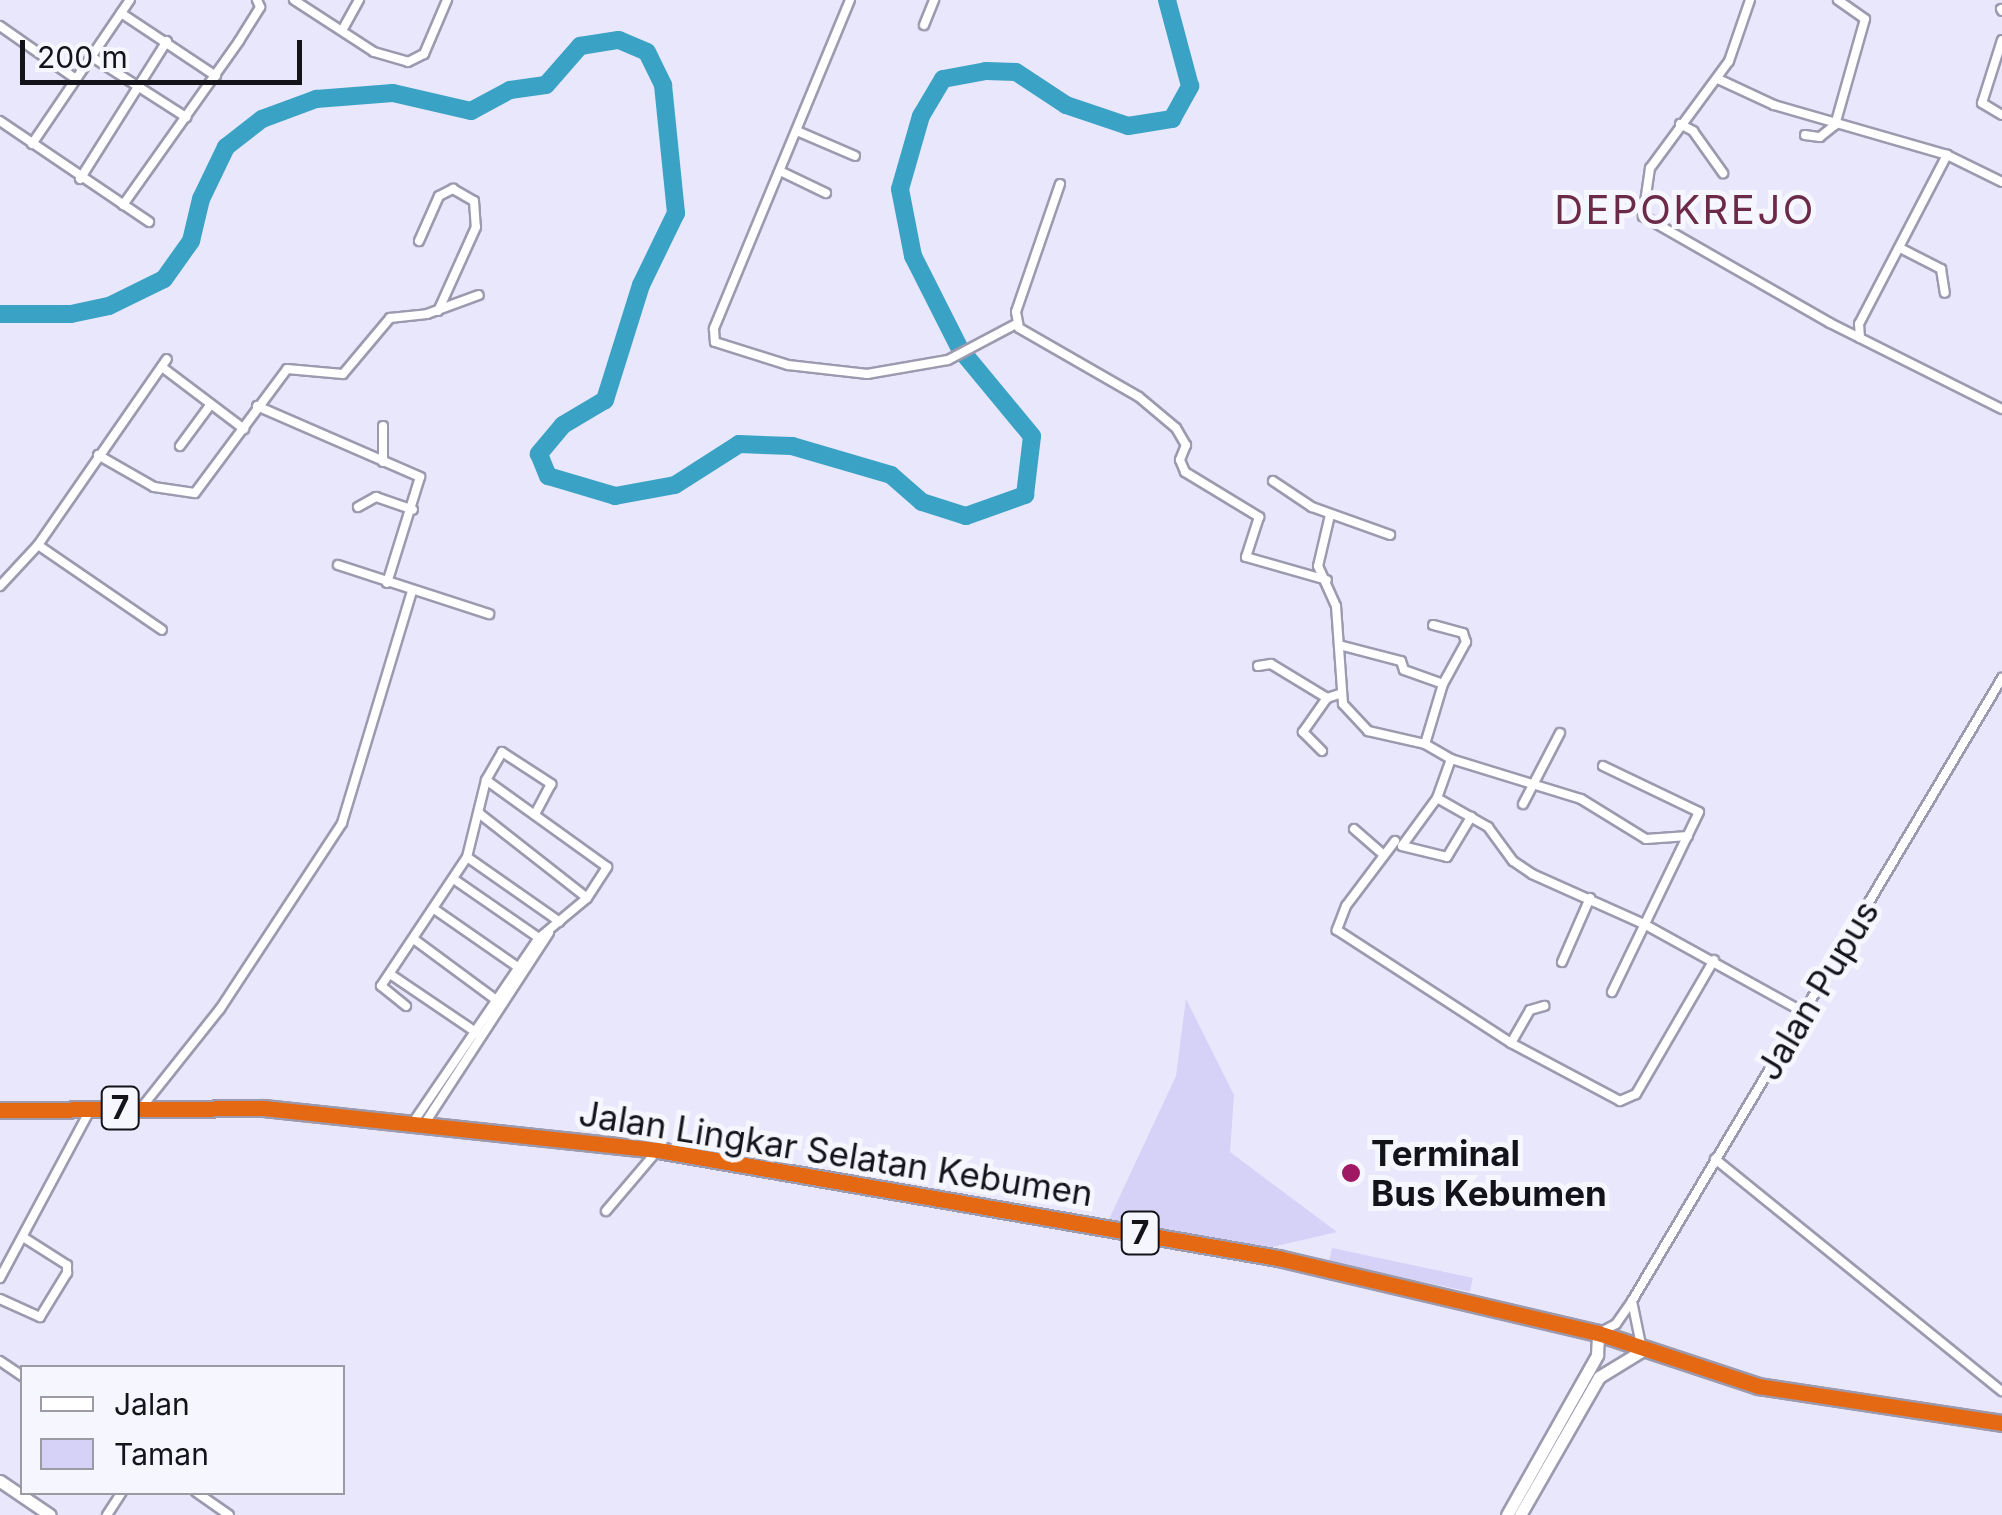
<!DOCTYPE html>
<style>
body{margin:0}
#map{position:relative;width:2002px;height:1515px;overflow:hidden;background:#e9e7fc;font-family:Inter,sans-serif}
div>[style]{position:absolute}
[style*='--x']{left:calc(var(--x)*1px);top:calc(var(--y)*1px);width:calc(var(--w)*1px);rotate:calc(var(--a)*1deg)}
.green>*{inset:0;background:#d5d1f7;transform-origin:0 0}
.river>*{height:18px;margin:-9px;padding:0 9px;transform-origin:9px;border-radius:9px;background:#3aa2c5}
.roads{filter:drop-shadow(2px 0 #9c9aae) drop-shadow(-2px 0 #9c9aae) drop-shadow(0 2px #9c9aae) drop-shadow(0 -2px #9c9aae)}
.street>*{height:8px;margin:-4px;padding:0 4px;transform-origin:4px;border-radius:4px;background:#fff}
.secondary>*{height:11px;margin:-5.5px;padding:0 5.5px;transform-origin:5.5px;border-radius:5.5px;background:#fff}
.highway>*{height:15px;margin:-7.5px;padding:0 7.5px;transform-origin:7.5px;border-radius:7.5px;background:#e56812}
.dots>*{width:28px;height:28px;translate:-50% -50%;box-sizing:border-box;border:5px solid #f6f6fe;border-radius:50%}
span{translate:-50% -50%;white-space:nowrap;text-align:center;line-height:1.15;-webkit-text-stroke:10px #f6f6fe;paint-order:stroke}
.shield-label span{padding:2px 8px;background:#f6f6fe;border:2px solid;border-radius:8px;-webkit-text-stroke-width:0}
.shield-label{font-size:32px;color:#14131a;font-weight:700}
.street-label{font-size:35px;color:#14131a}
.poi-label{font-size:35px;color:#14131a;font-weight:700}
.left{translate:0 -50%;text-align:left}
.quarter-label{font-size:40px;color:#6c2a49;letter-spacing:2.5px}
.legend{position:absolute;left:20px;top:1365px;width:325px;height:130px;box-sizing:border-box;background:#f6f6fe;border:2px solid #9c9ba3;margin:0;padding:12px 18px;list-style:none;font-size:30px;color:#14131a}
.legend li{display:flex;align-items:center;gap:20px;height:50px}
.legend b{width:50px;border:2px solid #9c9ba3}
.scale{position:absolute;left:20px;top:40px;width:282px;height:45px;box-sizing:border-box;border:5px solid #14131a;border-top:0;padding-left:12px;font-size:30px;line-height:35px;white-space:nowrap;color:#14131a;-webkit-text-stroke:8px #f6f6fe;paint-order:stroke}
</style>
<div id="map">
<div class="green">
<i style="clip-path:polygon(1186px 999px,1234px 1095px,1230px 1152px,1337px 1232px,1238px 1255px,1104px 1230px,1176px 1076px)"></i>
<i style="left:1332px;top:1248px;width:144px;height:14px;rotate:12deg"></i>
</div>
<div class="river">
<i style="--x:0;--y:314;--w:71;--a:0"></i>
<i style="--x:71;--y:314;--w:39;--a:-12"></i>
<i style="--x:109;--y:306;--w:61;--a:-26.1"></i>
<i style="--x:164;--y:279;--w:47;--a:-54.6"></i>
<i style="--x:191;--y:241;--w:43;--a:-76.6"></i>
<i style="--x:201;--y:199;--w:58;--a:-64.3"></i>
<i style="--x:226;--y:147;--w:46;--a:-37.9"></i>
<i style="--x:262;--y:119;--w:58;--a:-20.3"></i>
<i style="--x:316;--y:99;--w:77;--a:-4.5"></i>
<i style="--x:393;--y:93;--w:80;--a:13"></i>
<i style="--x:471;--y:111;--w:44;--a:-28.3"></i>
<i style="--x:510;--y:90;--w:36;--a:-8"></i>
<i style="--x:546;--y:85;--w:52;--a:-48.9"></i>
<i style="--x:580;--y:46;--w:39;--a:-9"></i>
<i style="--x:619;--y:40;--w:30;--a:23"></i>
<i style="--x:647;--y:52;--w:37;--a:64"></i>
<i style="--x:663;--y:85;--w:129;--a:84.2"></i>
<i style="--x:676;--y:213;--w:80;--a:115.9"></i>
<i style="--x:641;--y:285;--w:121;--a:107.4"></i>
<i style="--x:605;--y:400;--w:49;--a:149.2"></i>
<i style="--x:563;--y:425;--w:38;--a:130"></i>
<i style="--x:539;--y:454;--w:24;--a:68"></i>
<i style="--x:548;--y:476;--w:70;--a:16.6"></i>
<i style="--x:615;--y:496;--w:61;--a:-10.4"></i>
<i style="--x:675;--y:485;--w:76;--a:-32.6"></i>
<i style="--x:739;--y:444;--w:53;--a:2.2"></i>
<i style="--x:792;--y:446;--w:103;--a:16.3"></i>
<i style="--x:891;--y:475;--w:41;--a:41.1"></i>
<i style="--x:922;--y:502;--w:46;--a:17.7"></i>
<i style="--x:966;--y:516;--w:63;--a:-19.6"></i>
<i style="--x:1025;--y:495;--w:59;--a:-83.2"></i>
<i style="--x:1032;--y:436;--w:113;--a:-129.6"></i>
<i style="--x:960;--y:349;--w:104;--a:-116.8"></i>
<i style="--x:913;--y:256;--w:68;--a:-101"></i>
<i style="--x:900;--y:189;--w:76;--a:-74"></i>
<i style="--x:921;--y:116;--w:43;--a:-59.3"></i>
<i style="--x:943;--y:79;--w:44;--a:-10.5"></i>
<i style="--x:986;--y:71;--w:30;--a:2"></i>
<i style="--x:1016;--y:72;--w:60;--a:33.4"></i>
<i style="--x:1066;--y:105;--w:65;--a:18.7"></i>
<i style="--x:1128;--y:126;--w:45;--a:-9"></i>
<i style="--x:1172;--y:119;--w:38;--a:-61"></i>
<i style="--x:1190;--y:86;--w:89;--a:-105"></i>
</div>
<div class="roads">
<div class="street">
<i style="--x:294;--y:0;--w:95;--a:33"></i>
<i style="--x:374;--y:52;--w:35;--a:16"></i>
<i style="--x:408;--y:62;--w:18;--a:-27"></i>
<i style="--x:424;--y:54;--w:59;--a:-66.9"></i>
<i style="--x:850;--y:0;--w:356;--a:112.5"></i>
<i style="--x:714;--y:329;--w:13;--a:86"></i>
<i style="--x:715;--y:342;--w:77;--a:17.5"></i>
<i style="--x:788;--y:365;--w:80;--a:6.5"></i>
<i style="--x:867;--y:374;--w:82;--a:-9.8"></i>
<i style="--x:948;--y:360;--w:77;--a:-27.9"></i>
<i style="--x:1750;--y:0;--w:65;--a:109"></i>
<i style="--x:1729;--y:61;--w:133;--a:126.4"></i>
<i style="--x:1650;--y:168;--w:49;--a:98.3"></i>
<i style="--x:1643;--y:216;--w:215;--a:29.8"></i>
<i style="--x:1830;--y:323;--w:192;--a:26.6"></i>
<i style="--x:2001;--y:9;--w:2;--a:63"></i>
<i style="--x:121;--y:13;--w:114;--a:33.6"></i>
<i style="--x:924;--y:25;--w:27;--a:-68"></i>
<i style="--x:0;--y:26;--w:93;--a:34.9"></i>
<i style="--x:344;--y:27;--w:31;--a:-61"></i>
<i style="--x:2002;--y:40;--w:66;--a:107.6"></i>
<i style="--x:1982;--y:103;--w:23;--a:31"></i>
<i style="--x:92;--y:57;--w:112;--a:32.6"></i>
<i style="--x:1718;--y:79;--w:62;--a:24.9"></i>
<i style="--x:1774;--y:105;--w:180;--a:16.1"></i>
<i style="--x:1947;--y:155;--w:61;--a:26.1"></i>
<i style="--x:0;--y:121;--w:180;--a:34.1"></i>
<i style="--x:1680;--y:124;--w:15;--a:28"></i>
<i style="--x:1693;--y:131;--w:52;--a:54.5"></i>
<i style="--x:797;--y:131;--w:63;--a:23.3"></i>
<i style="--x:1805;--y:135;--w:15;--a:8"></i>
<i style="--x:1820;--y:137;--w:19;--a:-39"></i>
<i style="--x:1835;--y:125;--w:110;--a:-74.2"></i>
<i style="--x:1865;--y:19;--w:33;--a:-145"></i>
<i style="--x:32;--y:144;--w:174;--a:-55.8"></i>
<i style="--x:780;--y:171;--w:51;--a:25.6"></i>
<i style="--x:80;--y:179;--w:163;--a:-57.8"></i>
<i style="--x:1060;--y:184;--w:135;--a:109"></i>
<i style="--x:1016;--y:312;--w:16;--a:79"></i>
<i style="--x:1019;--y:328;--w:138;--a:29.9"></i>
<i style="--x:1139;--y:397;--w:48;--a:40"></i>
<i style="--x:1176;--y:428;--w:20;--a:60"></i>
<i style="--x:1186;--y:445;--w:16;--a:112"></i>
<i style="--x:1180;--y:460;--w:13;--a:67"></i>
<i style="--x:1185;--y:472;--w:87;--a:31.3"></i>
<i style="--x:1259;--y:517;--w:42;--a:108"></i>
<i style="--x:1246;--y:557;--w:84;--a:15.9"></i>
<i style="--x:123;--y:205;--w:201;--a:-54.7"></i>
<i style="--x:239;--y:41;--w:40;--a:-58"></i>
<i style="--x:260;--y:7;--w:8;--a:-113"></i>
<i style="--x:419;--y:241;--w:49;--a:-66"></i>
<i style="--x:439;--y:196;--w:16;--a:-27"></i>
<i style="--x:453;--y:189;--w:24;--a:30"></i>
<i style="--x:474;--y:201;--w:26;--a:86"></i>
<i style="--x:476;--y:227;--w:92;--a:114.3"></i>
<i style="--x:1902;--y:249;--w:44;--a:27.1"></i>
<i style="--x:1941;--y:269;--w:24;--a:81"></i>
<i style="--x:1860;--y:338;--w:14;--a:-94"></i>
<i style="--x:1859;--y:324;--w:191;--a:-62.5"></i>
<i style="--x:162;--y:367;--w:103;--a:37.1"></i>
<i style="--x:257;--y:406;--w:178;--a:23.5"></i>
<i style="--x:420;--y:477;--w:111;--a:107.3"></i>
<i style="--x:383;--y:426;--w:36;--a:90"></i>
<i style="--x:180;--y:446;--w:52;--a:-53.6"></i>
<i style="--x:98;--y:455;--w:64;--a:29.7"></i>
<i style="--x:154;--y:487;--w:41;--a:8.3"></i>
<i style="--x:195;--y:493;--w:154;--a:-53.4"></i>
<i style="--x:287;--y:369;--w:56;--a:5.1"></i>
<i style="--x:343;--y:374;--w:73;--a:-50"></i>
<i style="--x:390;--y:318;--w:37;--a:-6"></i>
<i style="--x:427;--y:314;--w:55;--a:-20.1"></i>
<i style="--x:1273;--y:481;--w:47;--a:33.7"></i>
<i style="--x:1312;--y:507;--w:83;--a:19.7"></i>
<i style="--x:358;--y:507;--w:21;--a:-29"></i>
<i style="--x:376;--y:497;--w:39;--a:19"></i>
<i style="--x:1330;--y:515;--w:52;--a:103.2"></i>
<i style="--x:1318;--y:566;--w:44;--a:65.8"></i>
<i style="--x:1336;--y:606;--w:98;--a:85.9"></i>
<i style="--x:1343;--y:704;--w:37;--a:47"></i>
<i style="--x:1368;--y:731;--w:58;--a:12.8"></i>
<i style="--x:1425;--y:744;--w:30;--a:30"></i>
<i style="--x:1451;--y:759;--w:41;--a:109.7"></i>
<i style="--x:1437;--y:798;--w:59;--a:126.1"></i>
<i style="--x:1402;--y:846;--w:46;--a:13.7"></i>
<i style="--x:1447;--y:857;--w:47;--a:-59"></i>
<i style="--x:38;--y:545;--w:150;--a:34.4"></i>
<i style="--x:338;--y:565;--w:159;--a:18"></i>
<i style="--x:0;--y:586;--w:56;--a:-47.2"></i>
<i style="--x:38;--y:545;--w:226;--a:-55.3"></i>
<i style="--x:1339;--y:645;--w:64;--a:14.5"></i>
<i style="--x:1401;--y:661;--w:9;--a:72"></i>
<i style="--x:1404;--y:670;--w:41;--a:19.7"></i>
<i style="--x:1258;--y:666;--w:13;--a:-9"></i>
<i style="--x:1271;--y:664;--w:66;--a:31.3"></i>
<i style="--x:1425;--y:744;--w:63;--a:-73.3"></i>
<i style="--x:1443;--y:684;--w:48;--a:-61.3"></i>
<i style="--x:1466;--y:642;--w:9;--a:-108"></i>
<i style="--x:1463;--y:633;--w:31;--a:-165"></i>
<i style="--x:1322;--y:751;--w:27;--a:-135"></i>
<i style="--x:1303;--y:732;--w:42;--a:-54.8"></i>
<i style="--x:1327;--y:698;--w:13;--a:-18"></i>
<i style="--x:1451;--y:759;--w:136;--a:17.1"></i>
<i style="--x:1581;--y:799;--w:76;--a:31.6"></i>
<i style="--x:1646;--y:839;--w:42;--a:-4.1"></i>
<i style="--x:1603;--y:766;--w:106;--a:25.6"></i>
<i style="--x:1699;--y:812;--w:200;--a:115.8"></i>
<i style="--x:1437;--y:798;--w:59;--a:29.6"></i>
<i style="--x:1488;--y:827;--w:42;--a:53.7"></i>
<i style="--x:1513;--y:861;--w:23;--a:34"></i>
<i style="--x:1532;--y:874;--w:123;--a:24.1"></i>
<i style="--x:1644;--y:924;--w:184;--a:28.9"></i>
<i style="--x:1523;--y:804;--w:80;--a:-62.5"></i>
<i style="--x:480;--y:814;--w:136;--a:38.1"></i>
<i style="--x:1354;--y:829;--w:38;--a:41"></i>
<i style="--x:1395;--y:841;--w:81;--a:127"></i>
<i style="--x:1346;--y:906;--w:26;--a:111"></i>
<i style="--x:1337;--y:930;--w:207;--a:33"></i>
<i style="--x:1511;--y:1043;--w:123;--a:28"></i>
<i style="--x:1620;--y:1101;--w:17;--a:-24"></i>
<i style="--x:1636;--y:1094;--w:155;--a:-59.8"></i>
<i style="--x:467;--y:857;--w:113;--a:35"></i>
<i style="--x:455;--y:880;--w:106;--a:34.6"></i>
<i style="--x:437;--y:911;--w:100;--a:34.8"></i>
<i style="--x:415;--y:940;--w:101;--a:36.5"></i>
<i style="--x:1562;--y:962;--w:70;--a:-66.4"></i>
<i style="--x:390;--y:974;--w:105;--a:34.1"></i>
<i style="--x:406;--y:1006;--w:32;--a:-141"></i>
<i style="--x:381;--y:986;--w:155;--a:-56.3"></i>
<i style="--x:467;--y:857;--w:79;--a:-76.1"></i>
<i style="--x:486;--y:780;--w:32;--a:-60"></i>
<i style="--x:502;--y:752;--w:59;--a:33.1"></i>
<i style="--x:551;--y:784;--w:34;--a:118"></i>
<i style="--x:1511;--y:1043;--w:38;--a:-60"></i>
<i style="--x:1530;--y:1010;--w:15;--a:-16"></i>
<i style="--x:142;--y:1107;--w:125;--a:-51.5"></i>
<i style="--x:220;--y:1009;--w:222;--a:-56.7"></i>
<i style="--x:342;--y:823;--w:242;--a:-73.2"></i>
<i style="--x:414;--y:1121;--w:222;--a:-55.7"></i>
<i style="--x:539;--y:938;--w:62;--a:-39.8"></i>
<i style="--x:587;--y:898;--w:37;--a:-57"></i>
<i style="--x:607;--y:867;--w:149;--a:-144.3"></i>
<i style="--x:425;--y:1123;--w:227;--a:-56.9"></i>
<i style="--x:1715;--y:1159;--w:369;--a:39"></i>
<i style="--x:606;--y:1211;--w:80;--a:-49.6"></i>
<i style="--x:0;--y:1278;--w:191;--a:-61.8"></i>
<i style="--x:0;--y:1299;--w:44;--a:24.2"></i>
<i style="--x:40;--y:1317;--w:52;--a:-58.5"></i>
<i style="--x:67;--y:1273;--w:8;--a:-90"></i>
<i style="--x:67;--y:1265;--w:52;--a:-147.5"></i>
<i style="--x:1632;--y:1301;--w:45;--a:78.4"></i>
<i style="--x:1601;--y:1332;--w:17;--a:-28"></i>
<i style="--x:1616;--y:1324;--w:28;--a:-55"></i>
<i style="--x:1632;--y:1301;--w:725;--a:-59.29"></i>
<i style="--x:0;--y:1361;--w:27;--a:34"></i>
<i style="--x:196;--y:1492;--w:40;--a:34.9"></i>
<i style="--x:107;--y:1515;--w:27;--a:-57"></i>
</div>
<div class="secondary">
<i style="--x:0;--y:1481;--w:60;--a:34.2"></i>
<i style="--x:1507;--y:1515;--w:184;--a:-60.6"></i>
<i style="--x:1597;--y:1355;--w:22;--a:-87"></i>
<i style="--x:1520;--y:1515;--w:159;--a:-60.2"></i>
<i style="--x:1599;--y:1377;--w:52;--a:-31.5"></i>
</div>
<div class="highway">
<i style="--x:0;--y:1110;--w:264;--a:-0.4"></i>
<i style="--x:264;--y:1108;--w:396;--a:6.1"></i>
<i style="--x:658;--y:1150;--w:629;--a:9.88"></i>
<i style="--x:1278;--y:1258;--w:329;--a:13.2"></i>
<i style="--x:1598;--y:1333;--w:169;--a:18.3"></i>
<i style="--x:1758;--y:1386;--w:247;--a:8.6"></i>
</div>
</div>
<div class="dots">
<i style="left:1351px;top:1173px;background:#a01763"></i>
</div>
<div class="shield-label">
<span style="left:120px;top:1108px">7</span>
<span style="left:1140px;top:1233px">7</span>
</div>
<div class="street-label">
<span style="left:1817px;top:990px;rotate:-59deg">Jalan Pupus</span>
<span style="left:836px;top:1153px;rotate:9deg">Jalan Lingkar Selatan Kebumen</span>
</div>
<div class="poi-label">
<span class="left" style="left:1371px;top:1173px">Terminal<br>Bus Kebumen</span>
</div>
<div class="quarter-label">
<span style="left:1685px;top:210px">DEPOKREJO</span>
</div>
<ul class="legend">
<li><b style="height:12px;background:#fff"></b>Jalan</li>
<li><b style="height:28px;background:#d5d1f7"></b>Taman</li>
</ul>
<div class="scale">200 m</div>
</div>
